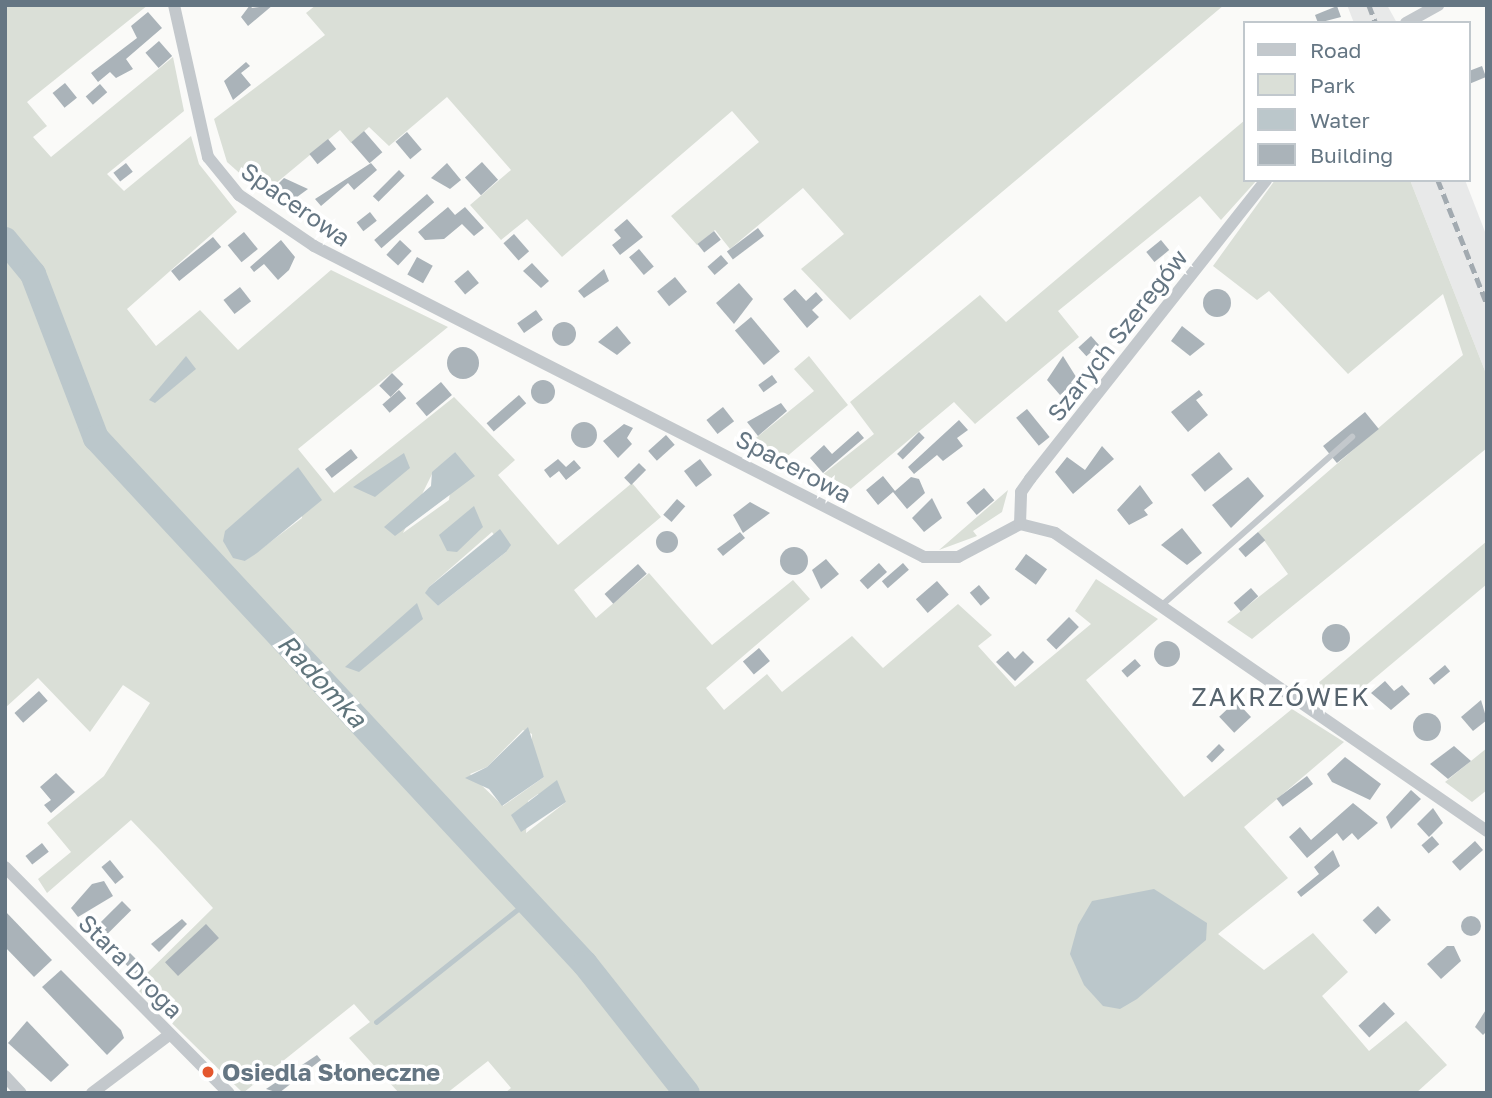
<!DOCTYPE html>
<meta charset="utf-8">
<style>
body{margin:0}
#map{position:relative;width:1492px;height:1098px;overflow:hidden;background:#fafaf8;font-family:"Golos Text",sans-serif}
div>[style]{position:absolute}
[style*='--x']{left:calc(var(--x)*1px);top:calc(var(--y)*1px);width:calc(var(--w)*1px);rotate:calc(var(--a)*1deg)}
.built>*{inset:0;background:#e8e9e9}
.green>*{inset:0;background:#dadfd7}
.water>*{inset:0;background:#bbc7cb}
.stream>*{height:4.5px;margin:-2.25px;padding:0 2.25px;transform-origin:2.25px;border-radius:2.25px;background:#bbc7cb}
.river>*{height:26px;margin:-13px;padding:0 13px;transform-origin:13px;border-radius:13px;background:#bbc7cb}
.building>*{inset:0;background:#aab3b9;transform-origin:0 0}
.round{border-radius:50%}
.lane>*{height:6px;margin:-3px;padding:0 3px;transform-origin:3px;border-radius:3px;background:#c3c8cc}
.street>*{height:12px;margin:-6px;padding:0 6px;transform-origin:6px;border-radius:6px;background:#c3c8cc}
.rail>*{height:4.5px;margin-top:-2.25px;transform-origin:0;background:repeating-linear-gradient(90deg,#a2aab0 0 10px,transparent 0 15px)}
.dots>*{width:19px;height:19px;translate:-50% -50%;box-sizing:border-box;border:4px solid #fff;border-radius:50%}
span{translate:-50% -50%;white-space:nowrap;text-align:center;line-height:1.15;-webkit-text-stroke:7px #fff;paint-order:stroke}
.street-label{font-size:24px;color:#657683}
.poi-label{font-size:24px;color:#657683;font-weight:700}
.left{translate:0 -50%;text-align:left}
.water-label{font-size:26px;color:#60757c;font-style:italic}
.neighbourhood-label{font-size:26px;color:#57646e;letter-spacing:2px}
.frame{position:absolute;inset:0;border:7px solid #657683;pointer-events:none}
.legend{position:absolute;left:1243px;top:21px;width:228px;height:161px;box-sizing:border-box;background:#fff;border:2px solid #c1c8cd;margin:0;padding:9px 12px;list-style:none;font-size:21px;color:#657683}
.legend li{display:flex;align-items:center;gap:14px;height:35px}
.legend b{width:35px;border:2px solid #c1c8cd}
</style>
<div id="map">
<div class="built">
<i style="clip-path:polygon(1347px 5px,1387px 5px,1397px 23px,1354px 23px)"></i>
<i style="clip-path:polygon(1410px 180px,1465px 180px,1487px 237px,1487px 376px)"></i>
</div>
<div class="green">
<i style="clip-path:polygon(evenodd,5px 5px,148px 5px,27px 102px,47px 126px,33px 137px,51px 157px,173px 57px,184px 111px,107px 174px,124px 191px,191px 136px,199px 164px,237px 212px,127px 309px,156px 346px,200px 310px,238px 350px,331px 270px,448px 327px,298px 449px,334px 493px,454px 397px,515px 460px,498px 475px,558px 545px,632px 483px,661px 517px,574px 590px,596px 618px,649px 573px,712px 645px,793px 580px,810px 599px,706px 688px,724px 710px,767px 674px,782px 692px,852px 636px,883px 668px,958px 604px,992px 635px,978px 646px,1015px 687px,1091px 624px,1075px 611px,1096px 579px,1158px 619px,1086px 680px,1184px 797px,1292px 709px,1344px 742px,1244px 827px,1288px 878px,1218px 934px,1264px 970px,1313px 933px,1348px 972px,1322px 996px,1369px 1051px,1406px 1021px,1447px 1065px,1416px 1093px,505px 1093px,511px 1088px,488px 1061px,447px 1093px,399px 1093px,349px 1038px,370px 1022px,354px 1004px,243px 1093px,134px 986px,213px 908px,159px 849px,131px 820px,47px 893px,38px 879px,71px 852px,47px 823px,104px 776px,150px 703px,123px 685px,90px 732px,38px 678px,5px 708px,5px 5px,455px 452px,449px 500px,403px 533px,433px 472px,455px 452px,5px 5px,298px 467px,302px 518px,245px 561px,264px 498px,298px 467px,5px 5px,492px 532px,506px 552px,438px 606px,426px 593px,429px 587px,492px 532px,5px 5px,523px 730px,532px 734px,532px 753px,544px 777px,503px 806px,470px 774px,487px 767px,523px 730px,5px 5px,538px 794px,566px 802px,526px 833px,528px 801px,538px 794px)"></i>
<i style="clip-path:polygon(316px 5px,1224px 5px,850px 320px,801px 269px,844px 234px,803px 188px,730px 249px,715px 230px,697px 245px,671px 216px,759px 142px,732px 111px,562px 257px,527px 219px,501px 240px,470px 205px,511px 170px,447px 97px,389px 146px,369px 127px,351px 143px,340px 130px,263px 194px,227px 162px,214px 119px,325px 35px,306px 13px)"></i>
<i style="clip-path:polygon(1245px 120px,1245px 180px,1257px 180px,1221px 220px,1200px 196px,1058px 311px,1079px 337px,975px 424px,954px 402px,841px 497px,812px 483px,874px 434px,850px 402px,980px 295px,1006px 322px)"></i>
<i style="clip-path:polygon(1275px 180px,1410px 180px,1487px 376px,1487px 448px,1252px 639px,1227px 622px,1288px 574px,1258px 532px,1463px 355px,1443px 294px,1348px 374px,1269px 291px,1257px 300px,1213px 266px)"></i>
<i style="clip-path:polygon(809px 356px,848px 405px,778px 464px,746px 446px,814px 391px,794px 369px)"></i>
<i style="clip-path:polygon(1008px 490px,1002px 512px,973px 531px,977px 536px,939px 550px)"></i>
<i style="clip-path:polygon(1487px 541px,1487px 584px,1345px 703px,1317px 684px)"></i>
<i style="clip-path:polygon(1487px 748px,1487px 790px,1472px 802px,1445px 782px)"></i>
</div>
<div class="water">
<i style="clip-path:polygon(186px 356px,196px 369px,155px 403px,149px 400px)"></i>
<i style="clip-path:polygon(455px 452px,475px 476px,395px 536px,384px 527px,431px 486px,432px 472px)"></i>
<i style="clip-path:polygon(404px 453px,410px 468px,375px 497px,353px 487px)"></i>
<i style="clip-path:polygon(298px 467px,322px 500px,257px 553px,245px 561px,233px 558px,223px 541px,225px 531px)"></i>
<i style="clip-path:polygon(474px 506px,483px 527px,457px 552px,447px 551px,439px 535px)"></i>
<i style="clip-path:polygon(500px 529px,511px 545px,506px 552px,438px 606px,425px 593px,429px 587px)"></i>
<i style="clip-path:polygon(417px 603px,423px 619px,359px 672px,345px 667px)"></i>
<i style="clip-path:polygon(528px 727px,544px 777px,502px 806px,489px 789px,465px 778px,487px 767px)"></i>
<i style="clip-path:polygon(557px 780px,566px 802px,521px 832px,511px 815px)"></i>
<i style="clip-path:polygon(1154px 889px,1207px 923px,1206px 940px,1137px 999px,1120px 1009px,1103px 1006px,1084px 985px,1070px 954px,1078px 925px,1092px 901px)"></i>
</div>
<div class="stream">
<i style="--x:376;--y:1022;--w:193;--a:-38.5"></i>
</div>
<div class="river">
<i style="--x:5;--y:240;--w:44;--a:50.5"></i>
<i style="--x:33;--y:274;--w:176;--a:69"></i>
<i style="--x:96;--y:438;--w:718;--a:47.09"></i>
<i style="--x:585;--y:964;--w:164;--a:51.7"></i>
</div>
<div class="building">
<i style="clip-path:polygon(250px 5px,252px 8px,273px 5px,248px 26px,241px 17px)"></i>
<i style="clip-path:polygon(1337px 6px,1341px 17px,1318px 23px,1315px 15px)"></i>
<i style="clip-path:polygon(148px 12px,162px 28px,126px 59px,133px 69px,116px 78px,110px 72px,98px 82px,91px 73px,137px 38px,131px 26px)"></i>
<i style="left:159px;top:41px;width:20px;height:18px;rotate:49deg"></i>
<i style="clip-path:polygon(246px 62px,250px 66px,241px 73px,251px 85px,233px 100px,224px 81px)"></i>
<i style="clip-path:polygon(1482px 66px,1486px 77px,1469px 84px,1469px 71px)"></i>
<i style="left:65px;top:83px;width:19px;height:16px;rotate:51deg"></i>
<i style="left:100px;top:84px;width:11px;height:19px;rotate:49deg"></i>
<i style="left:364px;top:131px;width:28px;height:17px;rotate:49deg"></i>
<i style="left:407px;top:132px;width:23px;height:15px;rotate:50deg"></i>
<i style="left:328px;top:139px;width:13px;height:24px;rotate:51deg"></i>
<i style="left:482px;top:162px;width:24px;height:23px;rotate:48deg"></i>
<i style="left:126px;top:163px;width:11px;height:16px;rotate:52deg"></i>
<i style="clip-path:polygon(371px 163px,377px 170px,354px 190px,348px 183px,321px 206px,315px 199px)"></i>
<i style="clip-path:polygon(447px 163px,461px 180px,450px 189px,431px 178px)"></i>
<i style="left:399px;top:170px;width:8px;height:37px;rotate:45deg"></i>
<i style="clip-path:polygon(284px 178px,308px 189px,286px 205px,271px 191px)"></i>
<i style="left:427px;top:194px;width:11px;height:70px;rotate:49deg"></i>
<i style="clip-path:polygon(448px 207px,455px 215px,465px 207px,484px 228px,474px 236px,462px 224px,444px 239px,425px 240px,418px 232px)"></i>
<i style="left:370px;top:212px;width:11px;height:17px;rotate:52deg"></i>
<i style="clip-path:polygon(627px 219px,643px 237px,620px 255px,612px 245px,621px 238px,614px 230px)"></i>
<i style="left:758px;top:228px;width:10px;height:39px;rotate:53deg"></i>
<i style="left:714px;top:231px;width:11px;height:21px;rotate:52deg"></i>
<i style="left:244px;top:232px;width:22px;height:21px;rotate:51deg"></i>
<i style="left:514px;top:234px;width:23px;height:14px;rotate:49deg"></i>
<i style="left:213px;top:237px;width:13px;height:54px;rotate:51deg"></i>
<i style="clip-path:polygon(281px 240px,295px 257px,289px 270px,278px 280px,264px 264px,254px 272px,250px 267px)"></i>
<i style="left:400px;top:240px;width:16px;height:20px;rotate:43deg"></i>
<i style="left:1161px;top:240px;width:13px;height:19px;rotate:51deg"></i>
<i style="left:639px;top:249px;width:23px;height:13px;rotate:50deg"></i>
<i style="left:721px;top:255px;width:11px;height:18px;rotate:49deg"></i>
<i style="left:417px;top:257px;width:18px;height:20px;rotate:29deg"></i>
<i style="clip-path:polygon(532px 263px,549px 281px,541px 288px,523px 271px)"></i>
<i style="clip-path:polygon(604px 269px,609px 281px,584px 298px,578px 291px)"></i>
<i style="left:468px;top:270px;width:17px;height:18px;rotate:50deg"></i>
<i style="left:675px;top:277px;width:19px;height:23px;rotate:51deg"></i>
<i style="clip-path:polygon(739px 283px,753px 299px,734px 324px,716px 303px)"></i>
<i style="left:240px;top:287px;width:18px;height:21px;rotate:52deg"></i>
<i style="clip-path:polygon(795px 289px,806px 301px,816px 292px,823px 300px,812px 310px,819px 317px,807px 328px,783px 299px)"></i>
<i class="round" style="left:1203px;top:289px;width:28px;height:28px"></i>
<i style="left:536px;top:310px;width:12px;height:23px;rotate:55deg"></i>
<i style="left:751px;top:317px;width:45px;height:21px;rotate:50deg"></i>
<i class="round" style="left:552px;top:322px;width:24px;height:24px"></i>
<i style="clip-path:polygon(617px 326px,631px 343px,617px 355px,598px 342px)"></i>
<i style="clip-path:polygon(1182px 326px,1205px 344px,1190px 356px,1171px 341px)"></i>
<i style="left:1091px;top:336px;width:12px;height:17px;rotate:48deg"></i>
<i class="round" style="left:447px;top:347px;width:32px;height:32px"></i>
<i style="clip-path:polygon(1063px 356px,1078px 380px,1060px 395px,1047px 380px)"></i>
<i style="left:392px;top:373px;width:16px;height:18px;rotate:45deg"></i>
<i style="left:772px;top:375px;width:9px;height:17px;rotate:54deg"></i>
<i class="round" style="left:531px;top:380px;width:24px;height:24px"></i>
<i style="left:441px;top:382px;width:17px;height:33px;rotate:50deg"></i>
<i style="left:399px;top:390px;width:11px;height:22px;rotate:49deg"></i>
<i style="clip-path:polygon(1199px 390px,1203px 395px,1196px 400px,1208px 415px,1188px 432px,1171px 412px)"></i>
<i style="left:519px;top:395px;width:11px;height:43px;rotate:49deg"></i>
<i style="clip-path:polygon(781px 403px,787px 411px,758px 436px,747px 422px)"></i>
<i style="left:723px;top:407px;width:18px;height:21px;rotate:52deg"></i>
<i style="left:1027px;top:409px;width:36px;height:14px;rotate:51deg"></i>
<i style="left:1365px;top:412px;width:22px;height:54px;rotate:51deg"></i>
<i style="clip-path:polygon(959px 420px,968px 430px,957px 438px,963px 446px,943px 461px,937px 455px,914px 474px,908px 467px)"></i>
<i class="round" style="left:571px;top:422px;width:26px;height:26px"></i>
<i style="clip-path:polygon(624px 424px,633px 428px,627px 438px,632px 444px,618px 458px,603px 441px)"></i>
<i style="clip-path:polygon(858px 431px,864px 438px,823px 473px,810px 458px,824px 445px,832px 454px)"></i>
<i style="left:919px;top:432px;width:8px;height:31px;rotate:45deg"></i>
<i style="left:666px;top:435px;width:13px;height:24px;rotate:48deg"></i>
<i style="clip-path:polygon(1102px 446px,1114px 459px,1073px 494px,1055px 472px,1067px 457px,1085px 470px)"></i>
<i style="left:351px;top:449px;width:11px;height:33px;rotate:52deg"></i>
<i style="left:1219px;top:452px;width:22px;height:36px;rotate:51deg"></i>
<i style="clip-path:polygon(558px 459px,566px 467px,574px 460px,581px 468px,566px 480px,559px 471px,550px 478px,544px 470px)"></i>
<i style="left:700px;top:459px;width:20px;height:20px;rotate:53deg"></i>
<i style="left:639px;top:463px;width:10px;height:21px;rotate:45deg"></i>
<i style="clip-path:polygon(883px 476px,895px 491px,911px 477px,919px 479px,925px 493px,907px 509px,893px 492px,878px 505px,866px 490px)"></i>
<i style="clip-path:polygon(1248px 477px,1264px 496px,1231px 528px,1212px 505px)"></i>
<i style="clip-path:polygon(1140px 485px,1153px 503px,1144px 510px,1148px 515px,1129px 525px,1117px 510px)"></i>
<i style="left:984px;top:488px;width:16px;height:23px;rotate:50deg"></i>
<i style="clip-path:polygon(932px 498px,942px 518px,924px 532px,912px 518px)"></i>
<i style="left:677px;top:499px;width:11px;height:21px;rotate:41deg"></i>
<i style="clip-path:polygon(750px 502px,770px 513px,743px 533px,733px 515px)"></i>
<i style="clip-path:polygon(1182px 528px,1202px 553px,1187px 565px,1161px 545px)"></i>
<i class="round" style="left:656px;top:531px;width:22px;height:22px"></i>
<i style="clip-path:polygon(740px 532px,745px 538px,723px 556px,717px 549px)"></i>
<i style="left:1258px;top:532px;width:11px;height:26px;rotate:49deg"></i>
<i class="round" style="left:780px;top:547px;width:28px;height:28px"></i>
<i style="left:1026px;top:554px;width:26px;height:19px;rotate:36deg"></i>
<i style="clip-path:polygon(826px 559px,839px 574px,821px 589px,812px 570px)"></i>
<i style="left:879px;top:563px;width:12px;height:26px;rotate:48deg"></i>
<i style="left:903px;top:563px;width:9px;height:28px;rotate:49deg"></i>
<i style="left:638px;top:564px;width:13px;height:45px;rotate:48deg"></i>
<i style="left:937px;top:581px;width:18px;height:28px;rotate:49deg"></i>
<i style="left:979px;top:585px;width:17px;height:12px;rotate:50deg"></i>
<i style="left:1251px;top:588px;width:11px;height:23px;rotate:49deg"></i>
<i style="left:1069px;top:617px;width:14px;height:32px;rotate:45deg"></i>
<i class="round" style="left:1322px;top:624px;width:28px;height:28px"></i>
<i class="round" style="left:1154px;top:641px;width:26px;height:26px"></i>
<i style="left:759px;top:648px;width:17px;height:21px;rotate:50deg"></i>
<i style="clip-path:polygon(1008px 651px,1015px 659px,1023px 651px,1034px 662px,1015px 681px,996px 662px)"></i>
<i style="left:1135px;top:659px;width:9px;height:18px;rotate:49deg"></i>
<i style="left:1445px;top:665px;width:8px;height:21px;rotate:50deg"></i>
<i style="clip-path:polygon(1385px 681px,1394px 691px,1402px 685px,1410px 694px,1391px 710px,1371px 693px)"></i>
<i style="left:39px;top:691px;width:13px;height:33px;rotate:48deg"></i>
<i style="clip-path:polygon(1481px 700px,1487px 720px,1473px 731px,1461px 717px)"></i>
<i style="left:1236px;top:701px;width:22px;height:23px;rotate:47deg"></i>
<i class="round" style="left:1413px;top:713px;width:28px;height:28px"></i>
<i style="left:1219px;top:744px;width:8px;height:18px;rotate:45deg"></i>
<i style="clip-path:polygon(1454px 746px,1471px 761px,1448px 779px,1430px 764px)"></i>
<i style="clip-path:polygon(1345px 757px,1381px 784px,1370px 800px,1332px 782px,1327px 774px)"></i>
<i style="clip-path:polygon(56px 773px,75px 792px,51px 813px,44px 805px,51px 800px,40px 787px)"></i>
<i style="left:1307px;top:776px;width:10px;height:38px;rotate:53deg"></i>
<i style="clip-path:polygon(1411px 790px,1421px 799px,1391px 829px,1386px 817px)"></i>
<i style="clip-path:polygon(1353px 803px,1378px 823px,1358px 840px,1352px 833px,1343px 841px,1337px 833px,1307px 858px,1289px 837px,1300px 827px,1311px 840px)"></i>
<i style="clip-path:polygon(1433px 808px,1443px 823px,1429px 837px,1417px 824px)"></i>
<i style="left:1432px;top:836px;width:11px;height:14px;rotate:49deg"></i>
<i style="left:1475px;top:841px;width:12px;height:31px;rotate:48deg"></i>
<i style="left:42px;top:843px;width:11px;height:21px;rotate:52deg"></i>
<i style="clip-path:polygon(1333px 850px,1340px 866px,1301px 897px,1297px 892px,1319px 874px,1314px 867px)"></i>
<i style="left:110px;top:860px;width:22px;height:11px;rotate:51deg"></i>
<i style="clip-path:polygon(104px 881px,113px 896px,78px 917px,71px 908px,92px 884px)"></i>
<i style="left:122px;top:901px;width:13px;height:44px;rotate:45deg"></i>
<i style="left:1378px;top:906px;width:19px;height:21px;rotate:47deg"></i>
<i style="clip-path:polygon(5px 911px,52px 960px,34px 977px,5px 947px)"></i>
<i class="round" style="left:1461px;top:916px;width:20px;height:20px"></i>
<i style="clip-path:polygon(182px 919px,187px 924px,159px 952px,151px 944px)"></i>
<i style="left:206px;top:924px;width:19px;height:56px;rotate:47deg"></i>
<i style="clip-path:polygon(1447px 946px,1454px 946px,1461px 961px,1441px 979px,1427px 964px)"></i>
<i style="left:130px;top:953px;width:23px;height:11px;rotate:45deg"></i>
<i style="clip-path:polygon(61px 970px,121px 1030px,124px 1038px,107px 1055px,42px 987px)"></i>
<i style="left:1384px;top:1002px;width:16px;height:35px;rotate:47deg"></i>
<i style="clip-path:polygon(1487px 1008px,1487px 1031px,1483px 1035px,1475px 1027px)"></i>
<i style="clip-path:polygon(27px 1021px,69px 1065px,51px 1082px,8px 1043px)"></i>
<i style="clip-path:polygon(317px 1055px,321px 1060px,279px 1093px,266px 1089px)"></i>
</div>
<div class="lane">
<i style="--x:1162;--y:605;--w:254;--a:-41.5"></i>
</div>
<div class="street">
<i style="--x:174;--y:5;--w:156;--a:77.4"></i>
<i style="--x:208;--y:157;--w:49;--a:50.8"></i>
<i style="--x:239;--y:195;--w:91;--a:34.2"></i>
<i style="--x:314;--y:246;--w:685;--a:27.01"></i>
<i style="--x:924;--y:557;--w:34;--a:0"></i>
<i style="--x:958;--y:557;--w:70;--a:-28"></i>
<i style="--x:1020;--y:524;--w:36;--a:14"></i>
<i style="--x:1055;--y:533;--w:525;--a:34.6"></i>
<i style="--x:1406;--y:23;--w:37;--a:-29"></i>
<i style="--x:1020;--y:524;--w:32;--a:-88"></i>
<i style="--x:1021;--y:492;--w:16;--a:-55"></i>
<i style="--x:1030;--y:479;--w:381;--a:-51.7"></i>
<i style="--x:5;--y:867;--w:318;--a:45.3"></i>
<i style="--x:5;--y:1076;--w:23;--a:47"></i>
<i style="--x:92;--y:1093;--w:96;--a:-37"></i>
</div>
<div class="rail">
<i style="--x:1369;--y:5;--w:19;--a:69"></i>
<i style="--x:1438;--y:180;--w:133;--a:68.4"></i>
</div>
<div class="dots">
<i style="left:208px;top:1072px;background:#e4572e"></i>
</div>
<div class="street-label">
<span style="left:296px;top:204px;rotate:35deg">Spacerowa</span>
<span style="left:1117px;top:335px;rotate:-52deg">Szarych Szeregów</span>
<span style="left:794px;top:466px;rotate:28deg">Spacerowa</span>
<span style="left:131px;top:966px;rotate:45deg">Stara Droga</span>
</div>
<div class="poi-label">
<span class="left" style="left:222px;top:1072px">Osiedla Słoneczne</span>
</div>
<div class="water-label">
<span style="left:322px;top:681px;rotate:47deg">Radomka</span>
</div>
<div class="neighbourhood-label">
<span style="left:1281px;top:697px">ZAKRZÓWEK</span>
</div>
<div class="frame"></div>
<ul class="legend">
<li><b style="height:9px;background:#c3c8cc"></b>Road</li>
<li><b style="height:19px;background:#dadfd7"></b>Park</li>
<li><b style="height:19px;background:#bbc7cb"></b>Water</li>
<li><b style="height:19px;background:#aab3b9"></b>Building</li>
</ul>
</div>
